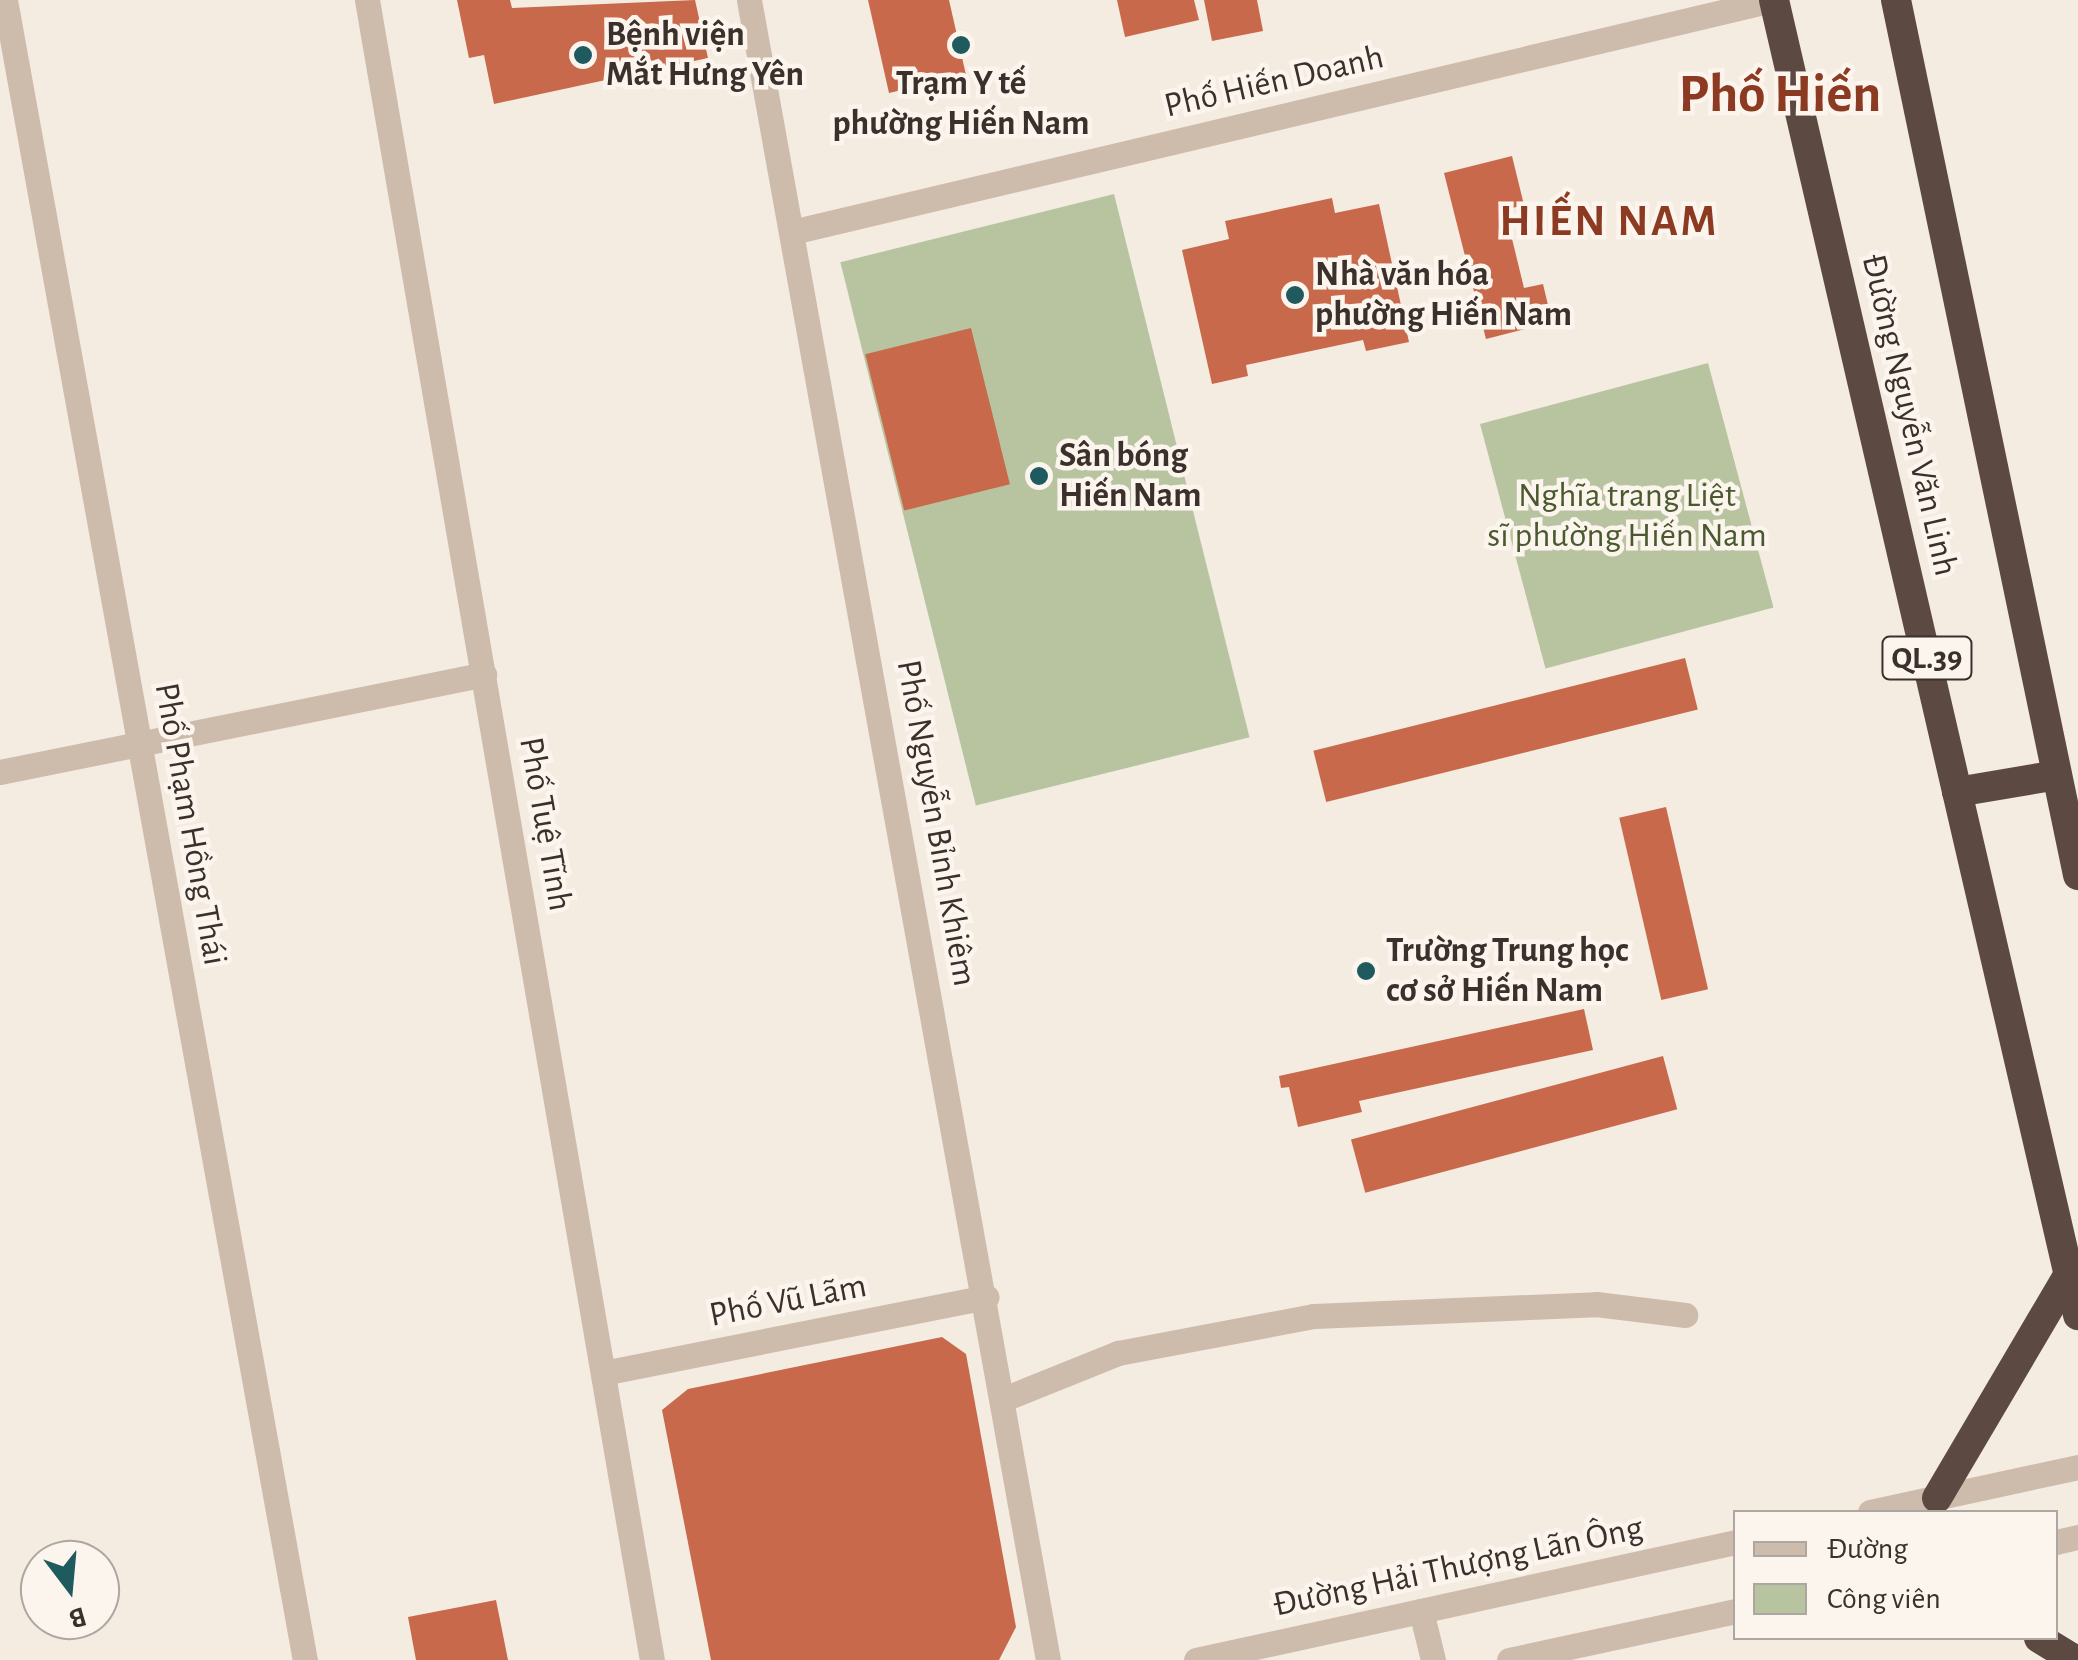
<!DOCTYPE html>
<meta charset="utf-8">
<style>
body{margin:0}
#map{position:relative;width:2078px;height:1660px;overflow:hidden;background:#f4ebe1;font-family:"Alegreya Sans",sans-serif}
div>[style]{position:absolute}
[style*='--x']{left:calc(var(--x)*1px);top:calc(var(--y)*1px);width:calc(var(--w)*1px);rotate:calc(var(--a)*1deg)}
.green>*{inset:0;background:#b8c4a0;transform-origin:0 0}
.building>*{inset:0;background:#c8694b;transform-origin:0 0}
.minor>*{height:25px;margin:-12.5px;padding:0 12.5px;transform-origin:12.5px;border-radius:12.5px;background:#cdbbac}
.highway>*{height:30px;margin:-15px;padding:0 15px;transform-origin:15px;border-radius:15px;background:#5c4a42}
.dots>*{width:28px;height:28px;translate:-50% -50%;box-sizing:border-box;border:5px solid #fbf5ee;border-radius:50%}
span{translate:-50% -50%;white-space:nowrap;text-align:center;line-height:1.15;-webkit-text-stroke:9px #fbf5ee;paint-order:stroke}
.shield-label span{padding:2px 8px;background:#fbf5ee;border:2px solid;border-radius:8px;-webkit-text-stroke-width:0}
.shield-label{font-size:32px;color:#3b302b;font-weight:700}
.poi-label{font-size:35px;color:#3b302b;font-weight:700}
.left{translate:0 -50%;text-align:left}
.street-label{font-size:35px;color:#3b302b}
.park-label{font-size:35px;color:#4a5a2e}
.district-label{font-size:45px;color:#8c3b22;font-weight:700;letter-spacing:2.5px}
.town-label{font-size:55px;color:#8c3b22;font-weight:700}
.legend{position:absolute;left:1733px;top:1510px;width:325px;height:130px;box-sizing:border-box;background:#fbf5ee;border:2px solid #aea6a0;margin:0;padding:12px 18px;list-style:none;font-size:30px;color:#3b302b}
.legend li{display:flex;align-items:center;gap:20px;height:50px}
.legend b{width:50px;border:2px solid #aea6a0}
.north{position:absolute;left:20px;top:1540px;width:100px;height:100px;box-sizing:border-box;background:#fbf5ee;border:2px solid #aea6a0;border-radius:50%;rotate:164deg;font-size:28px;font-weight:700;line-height:40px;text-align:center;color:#3b302b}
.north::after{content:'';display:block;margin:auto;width:35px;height:45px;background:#1f5a5e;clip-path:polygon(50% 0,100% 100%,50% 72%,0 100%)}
</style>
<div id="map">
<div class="green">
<i style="left:1114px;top:194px;width:560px;height:282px;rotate:76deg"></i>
<i style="left:1708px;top:363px;width:253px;height:236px;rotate:75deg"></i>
</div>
<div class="building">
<i style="clip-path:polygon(457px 0,510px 0,512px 8px,695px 0,708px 58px,494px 104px,484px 55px,469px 58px)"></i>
<i style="clip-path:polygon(868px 0,949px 0,966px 75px,889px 93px)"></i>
<i style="clip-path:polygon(1117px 0,1194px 0,1199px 20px,1125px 37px)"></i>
<i style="clip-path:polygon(1204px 0,1257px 0,1263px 31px,1212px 41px)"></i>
<i style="clip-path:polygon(1512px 156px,1524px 205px,1505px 210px,1524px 288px,1543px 284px,1552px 322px,1486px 339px,1444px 173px)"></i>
<i style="clip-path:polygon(1332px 198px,1335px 213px,1379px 204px,1409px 342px,1366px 351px,1363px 340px,1246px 365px,1248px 376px,1212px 384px,1182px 250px,1229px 239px,1225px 221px)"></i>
<i style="left:971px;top:328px;width:161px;height:109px;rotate:76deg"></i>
<i style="left:1685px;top:658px;width:53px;height:383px;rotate:76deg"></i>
<i style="left:1666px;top:807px;width:187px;height:48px;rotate:77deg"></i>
<i style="clip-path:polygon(1584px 1009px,1593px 1050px,1359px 1101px,1362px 1112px,1298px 1127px,1289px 1087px,1281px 1088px,1279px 1076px)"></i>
<i style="left:1663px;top:1056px;width:55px;height:323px;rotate:75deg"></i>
<i style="clip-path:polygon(942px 1337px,966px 1354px,1016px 1627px,999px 1660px,711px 1660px,662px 1410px,688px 1389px)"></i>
<i style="clip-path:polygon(496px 1600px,508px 1660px,416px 1660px,408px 1617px)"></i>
</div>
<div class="minor">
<i style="--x:5;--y:0;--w:1687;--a:79.76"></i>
<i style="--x:367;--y:0;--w:1684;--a:80.26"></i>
<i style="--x:749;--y:0;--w:1687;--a:79.79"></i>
<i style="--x:792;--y:232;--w:1008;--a:-13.31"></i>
<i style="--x:0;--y:772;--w:494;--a:-11.4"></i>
<i style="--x:603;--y:1373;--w:391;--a:-11.2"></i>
<i style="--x:1006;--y:1398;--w:121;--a:-21.9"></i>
<i style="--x:1118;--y:1353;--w:199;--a:-10.7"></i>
<i style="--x:1314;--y:1316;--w:282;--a:-2.4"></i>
<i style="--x:1596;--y:1304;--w:90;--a:7"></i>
<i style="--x:1870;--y:1512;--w:213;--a:-12.2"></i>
<i style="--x:2056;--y:1542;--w:23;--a:-13"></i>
<i style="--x:1421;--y:1611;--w:50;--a:76.2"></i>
<i style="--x:1196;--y:1660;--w:553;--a:-12.33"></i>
<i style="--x:1509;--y:1660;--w:232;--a:-12.2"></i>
</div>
<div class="highway">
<i style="--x:1774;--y:0;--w:1350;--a:76.98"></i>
<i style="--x:1896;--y:0;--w:894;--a:78.25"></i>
<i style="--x:1957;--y:792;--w:101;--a:-9.6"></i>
<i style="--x:1937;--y:1498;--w:260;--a:-59.5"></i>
<i style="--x:2039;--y:1638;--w:42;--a:31.4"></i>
</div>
<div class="dots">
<i style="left:961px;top:45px;background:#1f5a5e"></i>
<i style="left:583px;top:55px;background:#1f5a5e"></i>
<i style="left:1295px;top:295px;background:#1f5a5e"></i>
<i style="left:1039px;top:476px;background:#1f5a5e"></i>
<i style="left:1366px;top:971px;background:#1f5a5e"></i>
</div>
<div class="shield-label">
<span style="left:1927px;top:658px">QL.39</span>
</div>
<div class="poi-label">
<span class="left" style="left:606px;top:55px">Bệnh viện<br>Mắt Hưng Yên</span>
<span style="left:961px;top:104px">Trạm Y tế<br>phường Hiến Nam</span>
<span class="left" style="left:1315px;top:295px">Nhà văn hóa<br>phường Hiến Nam</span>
<span class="left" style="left:1059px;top:476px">Sân bóng<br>Hiến Nam</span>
<span class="left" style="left:1386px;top:971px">Trường Trung học<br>cơ sở Hiến Nam</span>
</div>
<div class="street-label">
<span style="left:1274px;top:82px;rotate:-13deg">Phố Hiến Doanh</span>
<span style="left:1909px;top:415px;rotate:77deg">Đường Nguyễn Văn Linh</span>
<span style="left:936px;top:823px;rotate:80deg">Phố Nguyễn Bỉnh Khiêm</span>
<span style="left:190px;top:824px;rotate:80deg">Phố Phạm Hồng Thái</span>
<span style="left:545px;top:824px;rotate:80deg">Phố Tuệ Tĩnh</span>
<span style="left:788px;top:1301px;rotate:-11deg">Phố Vũ Lãm</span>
<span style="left:1458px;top:1567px;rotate:-12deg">Đường Hải Thượng Lãn Ông</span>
</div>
<div class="park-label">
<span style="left:1627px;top:516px">Nghĩa trang Liệt<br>sĩ phường Hiến Nam</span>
</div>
<div class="district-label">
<span style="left:1609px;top:222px">HIẾN NAM</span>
</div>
<div class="town-label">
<span style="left:1780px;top:95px">Phố Hiến</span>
</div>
<ul class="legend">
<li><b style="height:12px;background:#cdbbac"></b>Đường</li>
<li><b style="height:28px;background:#b8c4a0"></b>Công viên</li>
</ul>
<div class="north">B</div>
</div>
